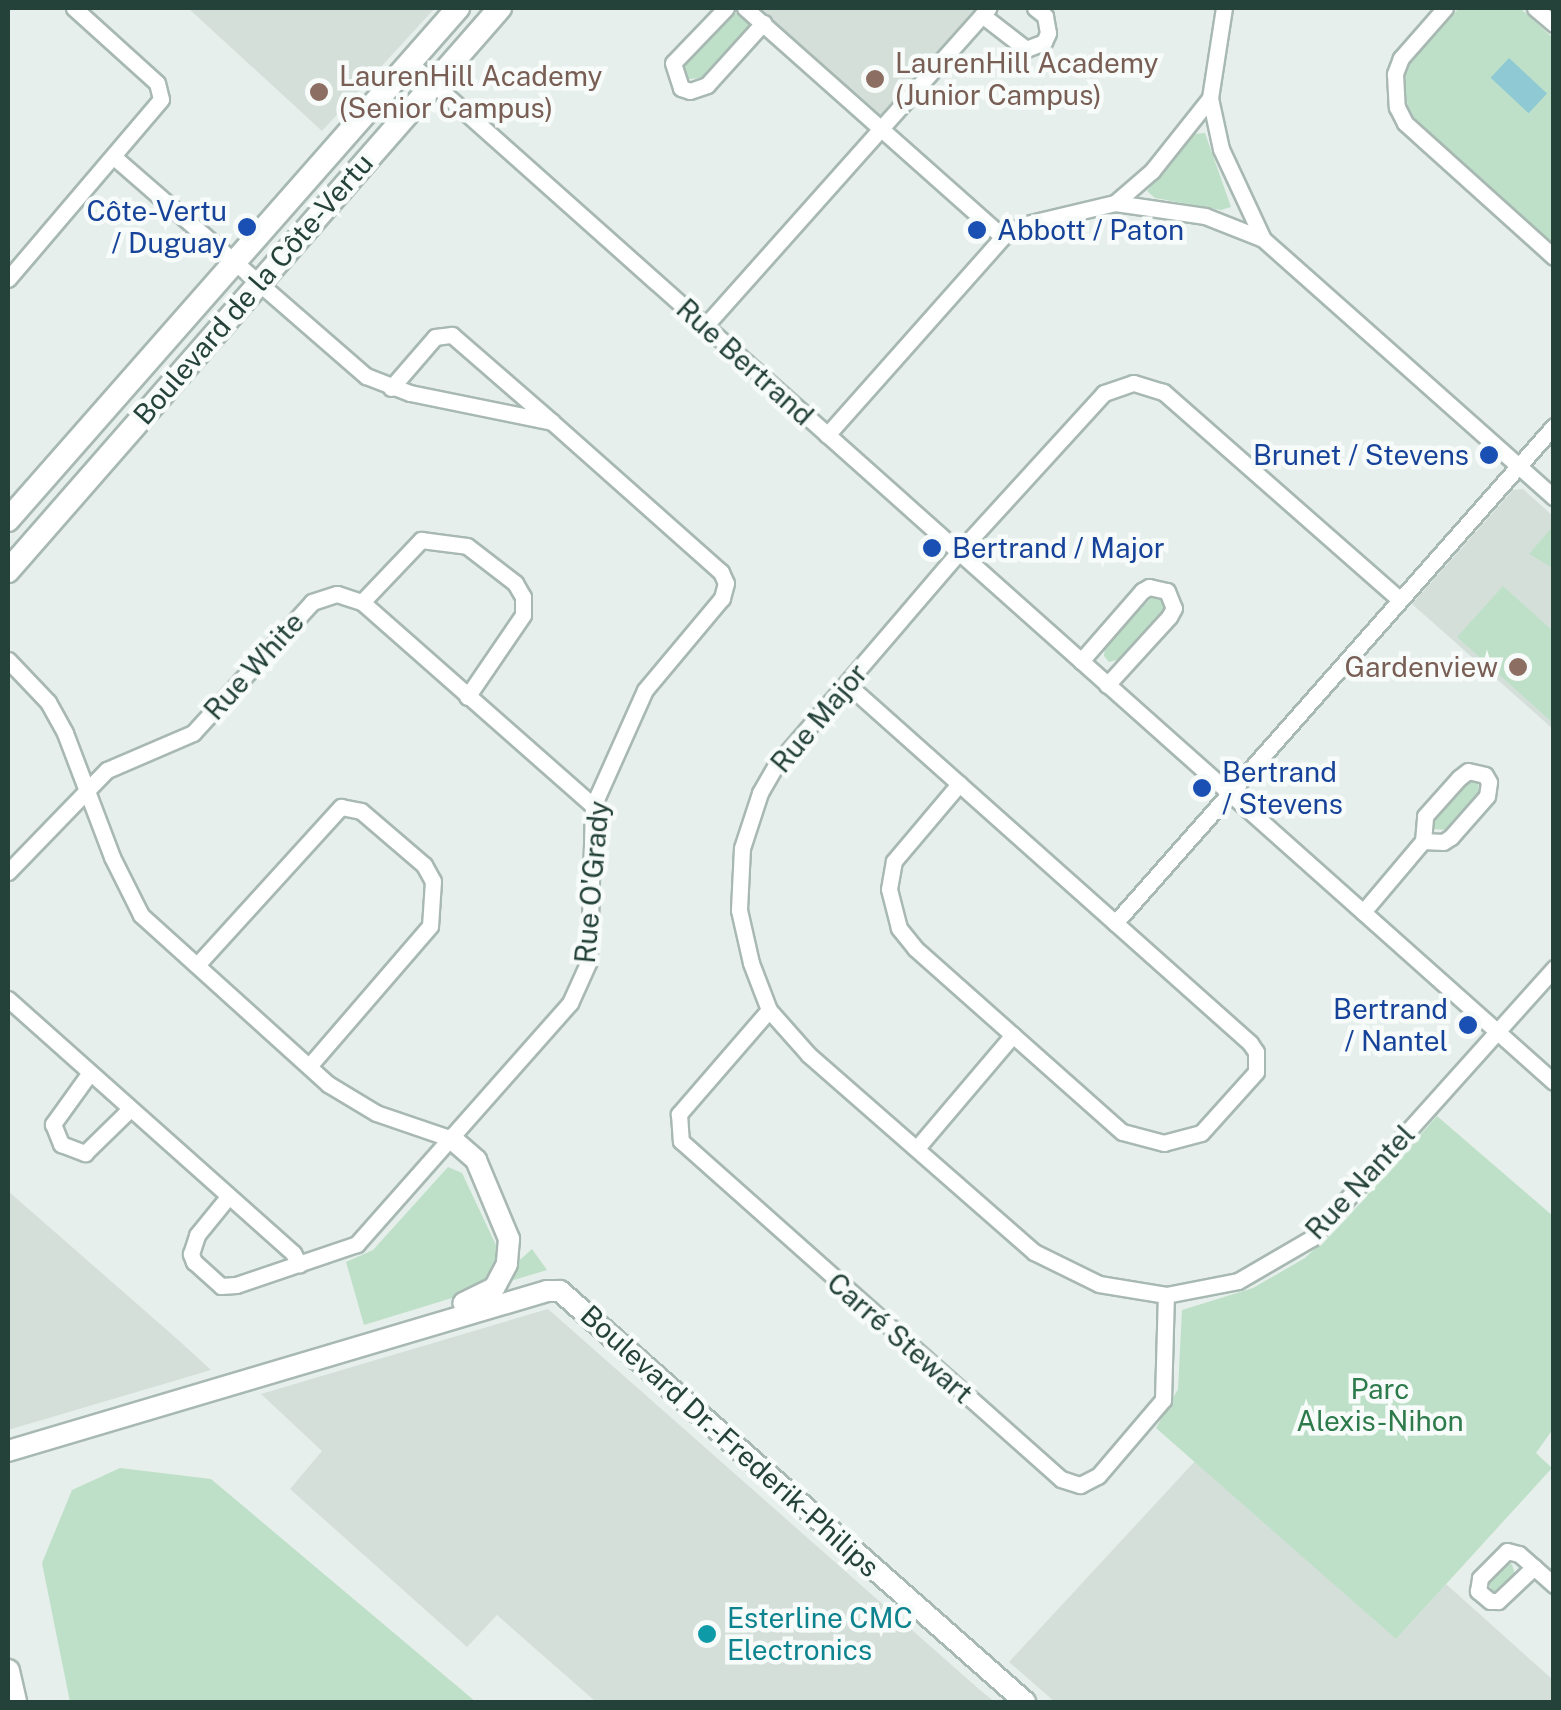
<!DOCTYPE html>
<meta charset="utf-8">
<style>
body{margin:0}
#map{position:relative;width:1561px;height:1710px;overflow:hidden;background:#e6efeb;font-family:"Public Sans",sans-serif}
div>[style]{position:absolute}
[style*='--x']{left:calc(var(--x)*1px);top:calc(var(--y)*1px);width:calc(var(--w)*1px);rotate:calc(var(--a)*1deg)}
.built>*{inset:0;background:#d4dfda}
.green>*{inset:0;background:#bfe0c8}
.water>*{inset:0;background:#8ec9d4;transform-origin:0 0}
.roads{filter:drop-shadow(2px 0 #a8b8b2) drop-shadow(-2px 0 #a8b8b2) drop-shadow(0 2px #a8b8b2) drop-shadow(0 -2px #a8b8b2)}
.minor>*{height:15px;margin:-7.5px;padding:0 7.5px;transform-origin:7.5px;border-radius:7.5px;background:#fff}
.tertiary>*{height:20px;margin:-10px;padding:0 10px;transform-origin:10px;border-radius:10px;background:#fff}
.secondary>*{height:22px;margin:-11px;padding:0 11px;transform-origin:11px;border-radius:11px;background:#fff}
.dots>*{width:28px;height:28px;translate:-50% -50%;box-sizing:border-box;border:5px solid #f7fbf9;border-radius:50%}
span{translate:-50% -50%;white-space:nowrap;text-align:center;line-height:1.15;-webkit-text-stroke:9px #f7fbf9;paint-order:stroke}
.education-label{font-size:28px;color:#785e54}
.left{translate:0 -50%;text-align:left}
.right{translate:-100% -50%;text-align:right}
.transit-label{font-size:28px;color:#164399}
.street-label{font-size:28px;color:#24423a}
.park-label{font-size:28px;color:#2d7a4b}
.culture-label{font-size:28px;color:#0d838f}
.frame{position:absolute;inset:0;border:10px solid #24423a;pointer-events:none}
</style>
<div id="map">
<div class="built">
<i style="clip-path:polygon(188px 8px,435px 8px,322px 131px)"></i>
<i style="clip-path:polygon(744px 8px,988px 8px,880px 130px)"></i>
<i style="clip-path:polygon(1523px 489px,1553px 516px,1553px 729px,1412px 604px,1513px 490px)"></i>
<i style="clip-path:polygon(8px 1191px,176px 1338px,211px 1370px,8px 1430px)"></i>
<i style="clip-path:polygon(548px 1309px,980px 1690px,995px 1702px,596px 1702px,497px 1615px,467px 1647px,290px 1489px,322px 1451px,261px 1394px)"></i>
<i style="clip-path:polygon(1196px 1460px,1396px 1639px,1446px 1584px,1553px 1680px,1553px 1702px,1055px 1702px,1009px 1662px)"></i>
</div>
<div class="green">
<i style="clip-path:polygon(1459px 8px,1520px 8px,1553px 38px,1553px 244px,1417px 123px,1408px 107px,1403px 79px,1407px 66px)"></i>
<i style="clip-path:polygon(740px 13px,751px 24px,702px 78px,688px 79px,682px 67px,684px 60px,726px 15px)"></i>
<i style="clip-path:polygon(1205px 133px,1231px 207px,1221px 210px,1155px 198px,1147px 191px,1195px 134px)"></i>
<i style="clip-path:polygon(1553px 526px,1553px 568px,1529px 554px)"></i>
<i style="clip-path:polygon(1503px 586px,1553px 631px,1553px 723px,1457px 637px)"></i>
<i style="clip-path:polygon(1154px 595px,1164px 601px,1163px 612px,1120px 659px,1109px 662px,1104px 656px,1105px 646px)"></i>
<i style="clip-path:polygon(1472px 779px,1478px 781px,1479px 791px,1446px 830px,1434px 829px,1433px 819px)"></i>
<i style="clip-path:polygon(1437px 1116px,1553px 1216px,1553px 1429px,1536px 1453px,1552px 1468px,1396px 1639px,1156px 1428px,1178px 1389px,1182px 1310px,1253px 1288px,1305px 1258px,1347px 1218px)"></i>
<i style="clip-path:polygon(448px 1167px,462px 1173px,496px 1245px,496px 1271px,478px 1290px,364px 1325px,346px 1262px,373px 1250px)"></i>
<i style="clip-path:polygon(532px 1249px,547px 1270px,514px 1280px,508px 1277px,513px 1266px)"></i>
<i style="clip-path:polygon(120px 1468px,211px 1479px,476px 1702px,70px 1702px,42px 1563px,72px 1490px)"></i>
<i style="clip-path:polygon(1503px 1563px,1512px 1564px,1515px 1575px,1499px 1592px,1493px 1592px,1487px 1581px)"></i>
</div>
<div class="water">
<i style="left:1509px;top:58px;width:52px;height:27px;rotate:43deg"></i>
</div>
<div class="roads">
<div class="minor">
<i style="--x:726;--y:8;--w:76;--a:133.9"></i>
<i style="--x:673;--y:63;--w:26;--a:72"></i>
<i style="--x:681;--y:88;--w:9;--a:18"></i>
<i style="--x:690;--y:91;--w:18;--a:-19"></i>
<i style="--x:707;--y:85;--w:84;--a:-47.9"></i>
<i style="--x:745;--y:8;--w:345;--a:41.6"></i>
<i style="--x:1445;--y:8;--w:67;--a:131.3"></i>
<i style="--x:1401;--y:58;--w:17;--a:111"></i>
<i style="--x:1395;--y:74;--w:33;--a:87"></i>
<i style="--x:1397;--y:107;--w:18;--a:63"></i>
<i style="--x:1405;--y:123;--w:200;--a:42"></i>
<i style="--x:1535;--y:8;--w:25;--a:40"></i>
<i style="--x:982;--y:15;--w:56;--a:37.7"></i>
<i style="--x:1026;--y:49;--w:19;--a:-21"></i>
<i style="--x:1044;--y:42;--w:10;--a:-66"></i>
<i style="--x:1048;--y:33;--w:17;--a:-100"></i>
<i style="--x:1045;--y:16;--w:13;--a:-141"></i>
<i style="--x:409;--y:62;--w:1533;--a:41.7"></i>
<i style="--x:1210;--y:98;--w:52;--a:77.8"></i>
<i style="--x:1221;--y:149;--w:99;--a:65"></i>
<i style="--x:114;--y:157;--w:334;--a:41"></i>
<i style="--x:366;--y:376;--w:47;--a:21.1"></i>
<i style="--x:410;--y:393;--w:145;--a:11.5"></i>
<i style="--x:552;--y:422;--w:226;--a:41.6"></i>
<i style="--x:721;--y:572;--w:12;--a:66"></i>
<i style="--x:726;--y:583;--w:16;--a:105"></i>
<i style="--x:722;--y:598;--w:120;--a:129.9"></i>
<i style="--x:645;--y:690;--w:127;--a:114.1"></i>
<i style="--x:593;--y:806;--w:155;--a:91.5"></i>
<i style="--x:589;--y:961;--w:46;--a:114.3"></i>
<i style="--x:570;--y:1003;--w:322;--a:131.5"></i>
<i style="--x:357;--y:1244;--w:128;--a:161.3"></i>
<i style="--x:236;--y:1285;--w:15;--a:176"></i>
<i style="--x:221;--y:1286;--w:36;--a:-138"></i>
<i style="--x:194;--y:1262;--w:9;--a:-111"></i>
<i style="--x:191;--y:1254;--w:20;--a:-72"></i>
<i style="--x:197;--y:1235;--w:49;--a:-50.8"></i>
<i style="--x:1115;--y:203;--w:91;--a:8.2"></i>
<i style="--x:1205;--y:216;--w:62;--a:21.6"></i>
<i style="--x:1263;--y:239;--w:389;--a:41.6"></i>
<i style="--x:8;--y:279;--w:236;--a:-49.6"></i>
<i style="--x:161;--y:99;--w:16;--a:-104"></i>
<i style="--x:157;--y:83;--w:112;--a:-137.9"></i>
<i style="--x:705;--y:326;--w:426;--a:-48.3"></i>
<i style="--x:391;--y:388;--w:67;--a:-49.2"></i>
<i style="--x:435;--y:337;--w:17;--a:-7"></i>
<i style="--x:452;--y:335;--w:131;--a:41"></i>
<i style="--x:827;--y:435;--w:265;--a:-48.4"></i>
<i style="--x:1003;--y:237;--w:22;--a:-32"></i>
<i style="--x:1022;--y:225;--w:96;--a:-13.3"></i>
<i style="--x:1115;--y:203;--w:49;--a:-40.9"></i>
<i style="--x:1152;--y:171;--w:93;--a:-51.5"></i>
<i style="--x:1210;--y:98;--w:91;--a:-81.2"></i>
<i style="--x:1399;--y:599;--w:314;--a:-138.7"></i>
<i style="--x:1163;--y:392;--w:31;--a:-163"></i>
<i style="--x:1133;--y:383;--w:31;--a:161"></i>
<i style="--x:1104;--y:393;--w:217;--a:132.4"></i>
<i style="--x:958;--y:553;--w:279;--a:130.6"></i>
<i style="--x:776;--y:765;--w:32;--a:120"></i>
<i style="--x:760;--y:793;--w:58;--a:108.1"></i>
<i style="--x:742;--y:848;--w:62;--a:92.8"></i>
<i style="--x:739;--y:910;--w:54;--a:77.2"></i>
<i style="--x:751;--y:963;--w:50;--a:69"></i>
<i style="--x:769;--y:1010;--w:60;--a:48.4"></i>
<i style="--x:809;--y:1055;--w:299;--a:41.2"></i>
<i style="--x:1034;--y:1252;--w:72;--a:26.2"></i>
<i style="--x:1099;--y:1284;--w:68;--a:9.3"></i>
<i style="--x:1166;--y:1295;--w:73;--a:-11"></i>
<i style="--x:1238;--y:1281;--w:86;--a:-30.2"></i>
<i style="--x:1312;--y:1238;--w:363;--a:-48.1"></i>
<i style="--x:362;--y:602;--w:86;--a:-46.4"></i>
<i style="--x:421;--y:540;--w:46;--a:7.4"></i>
<i style="--x:467;--y:546;--w:61;--a:37.6"></i>
<i style="--x:515;--y:583;--w:16;--a:60"></i>
<i style="--x:523;--y:597;--w:18;--a:90"></i>
<i style="--x:523;--y:615;--w:99;--a:124.3"></i>
<i style="--x:8;--y:660;--w:58;--a:46.4"></i>
<i style="--x:48;--y:702;--w:35;--a:61"></i>
<i style="--x:65;--y:733;--w:133;--a:69.2"></i>
<i style="--x:112;--y:857;--w:65;--a:63.4"></i>
<i style="--x:141;--y:915;--w:252;--a:42.1"></i>
<i style="--x:328;--y:1084;--w:56;--a:31.1"></i>
<i style="--x:376;--y:1113;--w:80;--a:18.9"></i>
<i style="--x:1081;--y:661;--w:93;--a:-48.9"></i>
<i style="--x:1142;--y:591;--w:8;--a:-30"></i>
<i style="--x:1149;--y:587;--w:18;--a:13"></i>
<i style="--x:1167;--y:591;--w:18;--a:68"></i>
<i style="--x:1174;--y:608;--w:10;--a:119"></i>
<i style="--x:1169;--y:617;--w:92;--a:132.4"></i>
<i style="--x:847;--y:684;--w:540;--a:41.7"></i>
<i style="--x:1250;--y:1043;--w:11;--a:56"></i>
<i style="--x:1256;--y:1052;--w:20;--a:90"></i>
<i style="--x:1256;--y:1072;--w:82;--a:132"></i>
<i style="--x:1201;--y:1133;--w:38;--a:165"></i>
<i style="--x:1164;--y:1143;--w:43;--a:-165.3"></i>
<i style="--x:1122;--y:1132;--w:277;--a:-138.4"></i>
<i style="--x:915;--y:948;--w:26;--a:-129"></i>
<i style="--x:899;--y:928;--w:40;--a:-104.4"></i>
<i style="--x:889;--y:889;--w:28;--a:-80"></i>
<i style="--x:894;--y:861;--w:101;--a:-49.8"></i>
<i style="--x:8;--y:872;--w:142;--a:-45.9"></i>
<i style="--x:107;--y:770;--w:94;--a:-23.3"></i>
<i style="--x:193;--y:733;--w:177;--a:-47.7"></i>
<i style="--x:312;--y:602;--w:26;--a:-18"></i>
<i style="--x:337;--y:594;--w:26;--a:18"></i>
<i style="--x:362;--y:602;--w:308;--a:41.4"></i>
<i style="--x:1363;--y:912;--w:93;--a:-49.8"></i>
<i style="--x:1423;--y:841;--w:25;--a:-85"></i>
<i style="--x:1425;--y:816;--w:51;--a:-48.2"></i>
<i style="--x:1459;--y:778;--w:11;--a:-38"></i>
<i style="--x:1468;--y:771;--w:17;--a:13"></i>
<i style="--x:1485;--y:775;--w:8;--a:60"></i>
<i style="--x:1489;--y:782;--w:14;--a:98"></i>
<i style="--x:1487;--y:796;--w:55;--a:131.3"></i>
<i style="--x:1451;--y:837;--w:9;--a:148"></i>
<i style="--x:1443;--y:842;--w:20;--a:-177"></i>
<i style="--x:1115;--y:923;--w:663;--a:-48.55"></i>
<i style="--x:197;--y:965;--w:214;--a:-47.7"></i>
<i style="--x:341;--y:807;--w:20;--a:11"></i>
<i style="--x:361;--y:811;--w:83;--a:40.6"></i>
<i style="--x:424;--y:865;--w:18;--a:61"></i>
<i style="--x:433;--y:881;--w:45;--a:93.8"></i>
<i style="--x:430;--y:926;--w:185;--a:130.8"></i>
<i style="--x:8;--y:999;--w:382;--a:41.7"></i>
<i style="--x:293;--y:1253;--w:13;--a:61"></i>
<i style="--x:769;--y:1010;--w:138;--a:130.9"></i>
<i style="--x:679;--y:1114;--w:27;--a:86"></i>
<i style="--x:681;--y:1141;--w:509;--a:41.65"></i>
<i style="--x:1061;--y:1479;--w:20;--a:18"></i>
<i style="--x:1080;--y:1485;--w:20;--a:-27"></i>
<i style="--x:1098;--y:1476;--w:100;--a:-49.5"></i>
<i style="--x:1163;--y:1400;--w:105;--a:-88.4"></i>
<i style="--x:89;--y:1074;--w:62;--a:125.8"></i>
<i style="--x:53;--y:1124;--w:22;--a:68"></i>
<i style="--x:61;--y:1144;--w:26;--a:21"></i>
<i style="--x:85;--y:1153;--w:62;--a:-44.3"></i>
<i style="--x:917;--y:1148;--w:148;--a:-49.7"></i>
<i style="--x:1534;--y:1567;--w:50;--a:136.6"></i>
<i style="--x:1498;--y:1601;--w:8;--a:180"></i>
<i style="--x:1490;--y:1601;--w:16;--a:-140"></i>
<i style="--x:1478;--y:1591;--w:13;--a:-81"></i>
<i style="--x:1480;--y:1578;--w:38;--a:-45"></i>
<i style="--x:1507;--y:1551;--w:12;--a:14"></i>
<i style="--x:1519;--y:1554;--w:47;--a:41.5"></i>
</div>
<div class="tertiary">
<i style="--x:452;--y:1139;--w:32;--a:41"></i>
<i style="--x:476;--y:1160;--w:86;--a:67.3"></i>
<i style="--x:509;--y:1239;--w:25;--a:95"></i>
<i style="--x:507;--y:1264;--w:27;--a:118"></i>
<i style="--x:494;--y:1288;--w:34;--a:154"></i>
<i style="--x:8;--y:1451;--w:562;--a:-16.53"></i>
<i style="--x:547;--y:1291;--w:13;--a:0"></i>
<i style="--x:560;--y:1291;--w:621;--a:41.47"></i>
</div>
<div class="secondary">
<i style="--x:8;--y:520;--w:682;--a:-48.69"></i>
<i style="--x:8;--y:571;--w:748;--a:-48.85"></i>
<i style="--x:8;--y:1671;--w:32;--a:77"></i>
</div>
</div>
<div class="dots">
<i style="left:875px;top:79px;background:#8d6e63"></i>
<i style="left:319px;top:92px;background:#8d6e63"></i>
<i style="left:247px;top:227px;background:#1a4fb4"></i>
<i style="left:977px;top:230px;background:#1a4fb4"></i>
<i style="left:1489px;top:455px;background:#1a4fb4"></i>
<i style="left:932px;top:548px;background:#1a4fb4"></i>
<i style="left:1518px;top:667px;background:#8d6e63"></i>
<i style="left:1202px;top:788px;background:#1a4fb4"></i>
<i style="left:1468px;top:1025px;background:#1a4fb4"></i>
<i style="left:707px;top:1634px;background:#0f9aa8"></i>
</div>
<div class="education-label">
<span class="left" style="left:895px;top:79px">LaurenHill Academy<br>(Junior Campus)</span>
<span class="left" style="left:339px;top:92px">LaurenHill Academy<br>(Senior Campus)</span>
<span class="right" style="left:1498px;top:667px">Gardenview</span>
</div>
<div class="transit-label">
<span class="right" style="left:227px;top:227px">Côte-Vertu<br>/ Duguay</span>
<span class="left" style="left:997px;top:230px">Abbott / Paton</span>
<span class="right" style="left:1469px;top:455px">Brunet / Stevens</span>
<span class="left" style="left:952px;top:548px">Bertrand / Major</span>
<span class="left" style="left:1222px;top:788px">Bertrand<br>/ Stevens</span>
<span class="right" style="left:1448px;top:1025px">Bertrand<br>/ Nantel</span>
</div>
<div class="street-label">
<span style="left:253px;top:289px;rotate:-49deg">Boulevard de la Côte-Vertu</span>
<span style="left:745px;top:362px;rotate:42deg">Rue Bertrand</span>
<span style="left:254px;top:666px;rotate:-48deg">Rue White</span>
<span style="left:819px;top:718px;rotate:-50deg">Rue Major</span>
<span style="left:592px;top:882px;rotate:-85deg">Rue O'Grady</span>
<span style="left:1360px;top:1182px;rotate:-47deg">Rue Nantel</span>
<span style="left:900px;top:1338px;rotate:41deg">Carré Stewart</span>
<span style="left:730px;top:1441px;rotate:42deg">Boulevard Dr.-Frederik-Philips</span>
</div>
<div class="park-label">
<span style="left:1380px;top:1405px">Parc<br>Alexis-Nihon</span>
</div>
<div class="culture-label">
<span class="left" style="left:727px;top:1634px">Esterline CMC<br>Electronics</span>
</div>
<div class="frame"></div>
</div>
